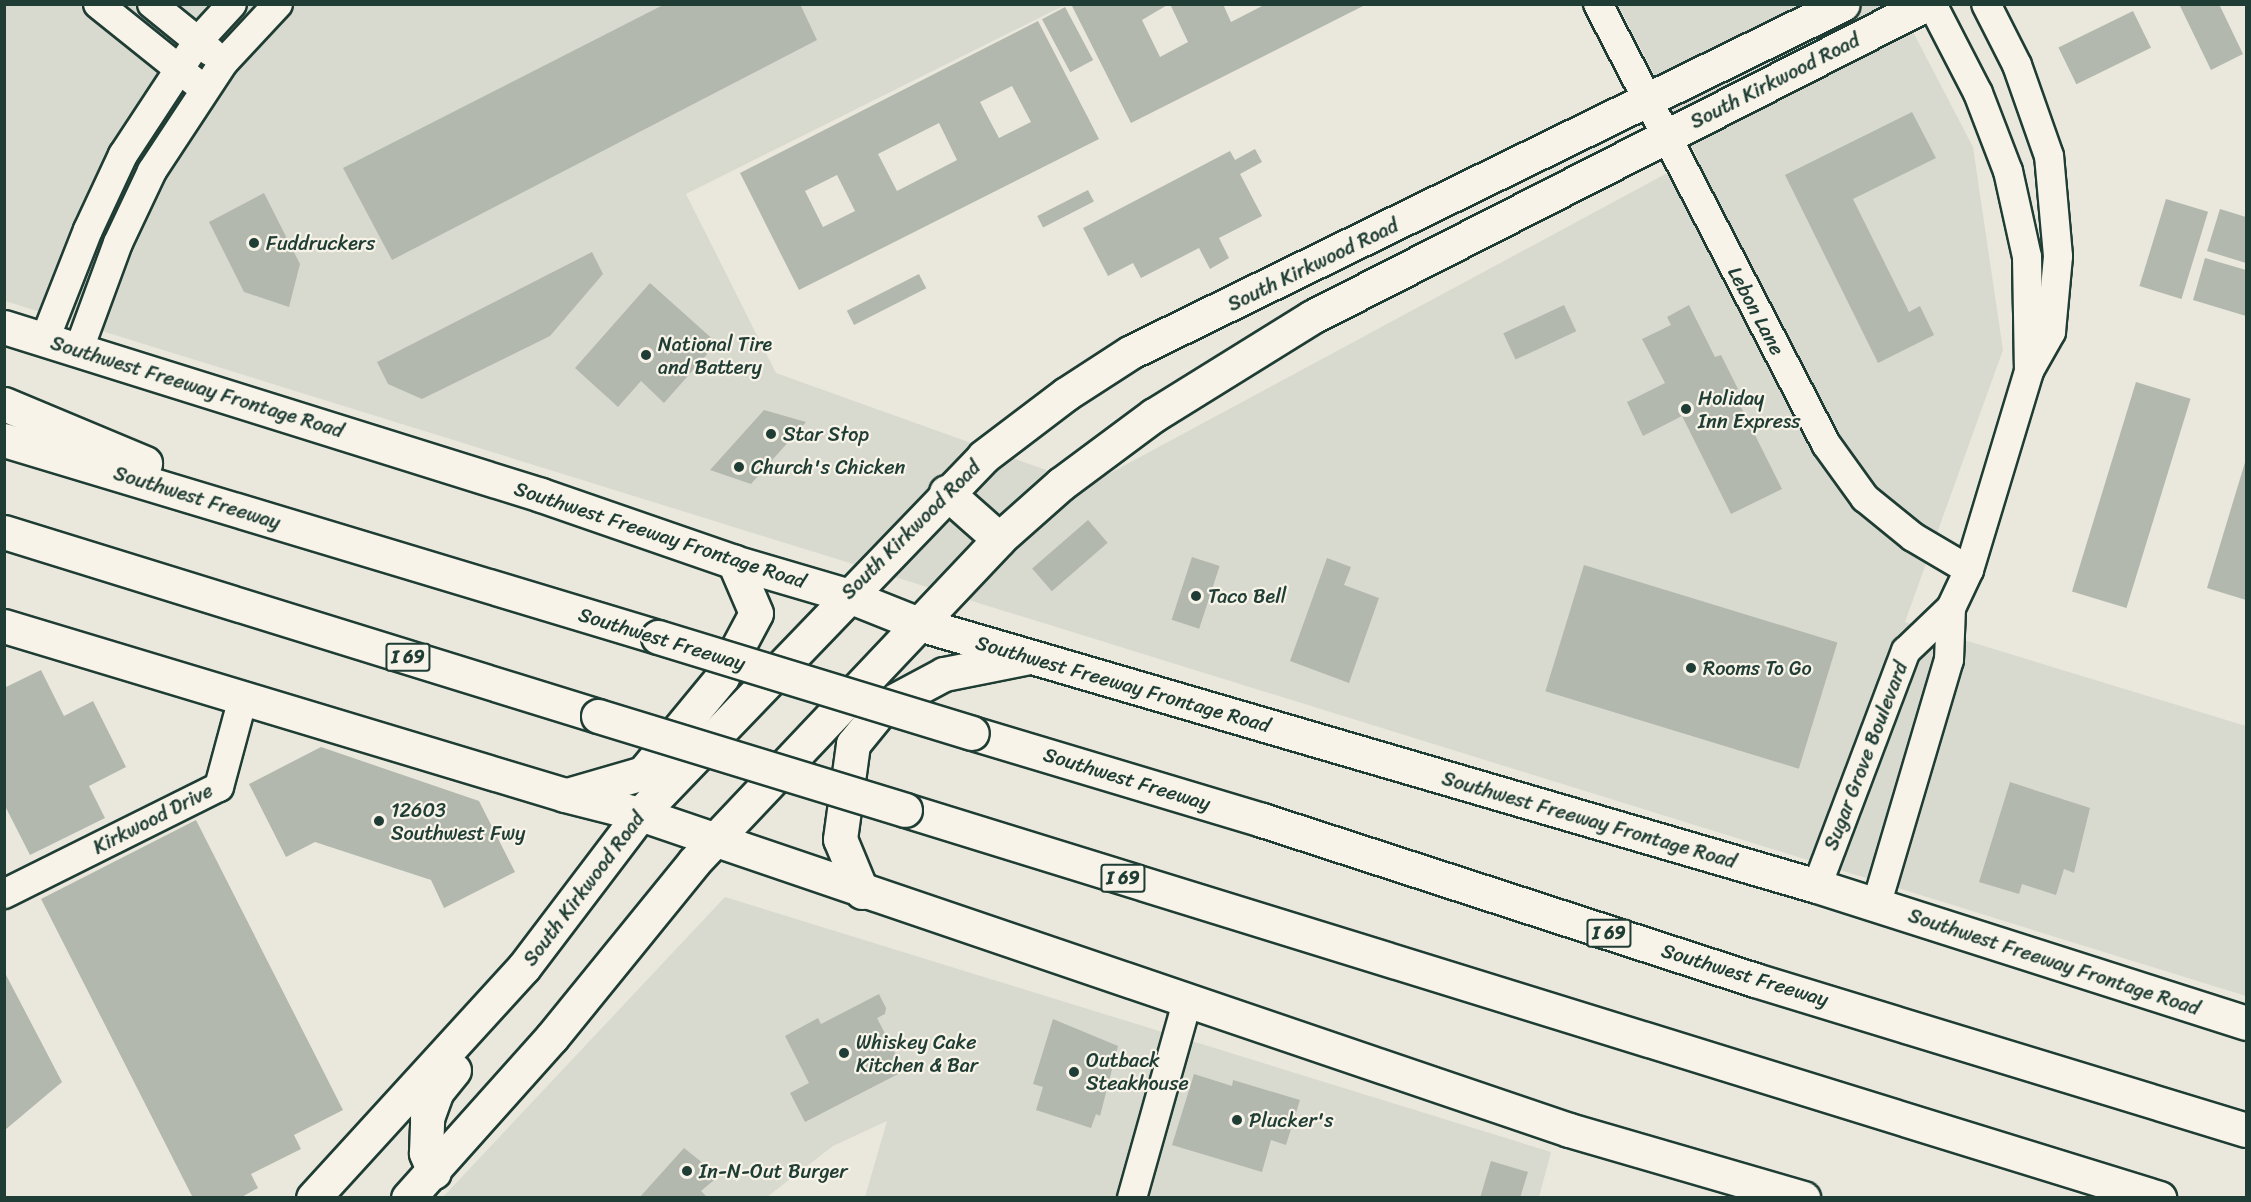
<!DOCTYPE html>
<style>
body{margin:0}
#map{position:relative;width:2251px;height:1202px;overflow:hidden;background:#eae8dd;font-family:Sriracha,sans-serif}
div>[style]{position:absolute}
[style*='--x']{left:calc(var(--x)*1px);top:calc(var(--y)*1px);width:calc(var(--w)*1px);rotate:calc(var(--a)*1deg)}
.built>*{inset:0;background:#d9dacf}
.building>*{inset:0;background:#b2b8ae;transform-origin:0 0}
.roads{filter:drop-shadow(2px 0 #1f3d34) drop-shadow(-2px 0 #1f3d34) drop-shadow(0 2px #1f3d34) drop-shadow(0 -2px #1f3d34)}
.minor>*{height:28px;margin:-14px;padding:0 14px;transform-origin:14px;border-radius:14px;background:#f7f3e8}
.major>*{height:33px;margin:-16.5px;padding:0 16.5px;transform-origin:16.5px;border-radius:16.5px;background:#f7f3e8}
.highway>*{height:33px;margin:-16.5px;padding:0 16.5px;transform-origin:16.5px;border-radius:16.5px;background:#f7f3e8}
.bridges{filter:drop-shadow(2px 0 #1f3d34) drop-shadow(-2px 0 #1f3d34) drop-shadow(0 2px #1f3d34) drop-shadow(0 -2px #1f3d34)}
.highway-bridge>*{height:33px;margin:-16.5px;padding:0 16.5px;transform-origin:16.5px;border-radius:16.5px;background:#f7f3e8}
.dots>*{width:16px;height:16px;translate:-50% -50%;box-sizing:border-box;border:3px solid #f7f3e8;border-radius:50%}
span{translate:-50% -50%;white-space:nowrap;text-align:center;line-height:1.15;-webkit-text-stroke:4.5px #f7f3e8;paint-order:stroke}
.shield-label span{padding:2px 4px;background:#f7f3e8;border:2px solid;border-radius:4px;-webkit-text-stroke-width:0}
.shield-label{font-size:18px;color:#1f3d34;font-weight:700}
.street-label{font-size:20px;color:#1f3d34}
.poi-label{font-size:20px;color:#1f3d34}
.left{translate:0 -50%;text-align:left}
.frame{position:absolute;inset:0;border:6px solid #1f3d34;pointer-events:none}
</style>
<div id="map">
<div class="built">
<i style="clip-path:polygon(4px 5px,1065px 5px,686px 194px,776px 373px,1088px 485px,1697px 157px,1618px 5px,1899px 5px,1973px 147px,2003px 350px,1905px 622px,2246px 726px,2246px 996px,5px 301px)"></i>
<i style="clip-path:polygon(725px 897px,1551px 1152px,1539px 1197px,865px 1197px,887px 1121px,833px 1146px,767px 1197px,442px 1198px)"></i>
</div>
<div class="building">
<i style="clip-path:polygon(665px 4px,800px 4px,817px 40px,392px 260px,343px 168px)"></i>
<i style="clip-path:polygon(1169px 4px,1142px 20px,1160px 57px,1188px 42px,1170px 4px,1223px 4px,1231px 22px,1266px 4px,1367px 4px,1131px 123px,1072px 6px)"></i>
<i style="clip-path:polygon(2179px 4px,2219px 4px,2243px 54px,2211px 70px)"></i>
<i style="left:1065px;top:7px;width:60px;height:26px;rotate:62deg"></i>
<i style="left:2133px;top:11px;width:41px;height:83px;rotate:64deg"></i>
<i style="clip-path:polygon(evenodd,1038px 21px,1099px 139px,799px 290px,740px 173px,1038px 21px,1012px 86px,1031px 122px,999px 138px,980px 102px,1012px 86px,1038px 21px,939px 123px,957px 160px,897px 191px,878px 154px,939px 123px,1038px 21px,837px 175px,855px 211px,823px 227px,805px 191px,837px 175px)"></i>
<i style="clip-path:polygon(1912px 112px,1936px 158px,1853px 199px,1909px 312px,1920px 306px,1934px 335px,1878px 363px,1785px 175px)"></i>
<i style="clip-path:polygon(1255px 149px,1262px 162px,1240px 174px,1262px 216px,1219px 238px,1229px 258px,1210px 269px,1199px 248px,1141px 278px,1133px 263px,1108px 276px,1083px 228px,1230px 151px,1235px 160px)"></i>
<i style="left:1088px;top:190px;width:13px;height:57px;rotate:63deg"></i>
<i style="clip-path:polygon(264px 193px,300px 264px,289px 307px,244px 292px,209px 222px)"></i>
<i style="left:2166px;top:199px;width:44px;height:91px;rotate:17deg"></i>
<i style="clip-path:polygon(2220px 209px,2246px 217px,2246px 263px,2207px 251px)"></i>
<i style="clip-path:polygon(592px 252px,603px 274px,550px 336px,422px 399px,388px 384px,377px 362px)"></i>
<i style="clip-path:polygon(2205px 258px,2246px 270px,2246px 316px,2193px 300px)"></i>
<i style="left:919px;top:274px;width:16px;height:81px;rotate:63deg"></i>
<i style="clip-path:polygon(650px 283px,717px 343px,664px 403px,641px 381px,618px 407px,575px 368px)"></i>
<i style="left:1564px;top:305px;width:29px;height:67px;rotate:65deg"></i>
<i style="clip-path:polygon(1689px 305px,1715px 357px,1721px 355px,1738px 389px,1733px 391px,1782px 489px,1731px 514px,1682px 416px,1643px 436px,1627px 402px,1665px 383px,1642px 339px,1671px 325px,1667px 317px)"></i>
<i style="left:2136px;top:382px;width:57px;height:219px;rotate:17deg"></i>
<i style="clip-path:polygon(764px 410px,806px 422px,751px 484px,710px 470px)"></i>
<i style="clip-path:polygon(2246px 459px,2246px 600px,2207px 588px)"></i>
<i style="left:1088px;top:520px;width:30px;height:74px;rotate:49deg"></i>
<i style="left:1192px;top:557px;width:29px;height:66px;rotate:18deg"></i>
<i style="clip-path:polygon(1327px 558px,1351px 567px,1344px 585px,1379px 598px,1349px 683px,1290px 661px)"></i>
<i style="left:1584px;top:565px;width:265px;height:132px;rotate:17deg"></i>
<i style="clip-path:polygon(41px 670px,64px 716px,93px 701px,126px 767px,89px 786px,105px 818px,30px 855px,4px 804px,4px 688px)"></i>
<i style="clip-path:polygon(321px 747px,479px 801px,515px 872px,444px 908px,431px 880px,315px 842px,286px 857px,249px 784px)"></i>
<i style="clip-path:polygon(2010px 782px,2090px 808px,2074px 873px,2064px 869px,2056px 895px,2022px 884px,2019px 894px,1979px 882px)"></i>
<i style="clip-path:polygon(196px 820px,343px 1110px,294px 1135px,301px 1149px,251px 1174px,258px 1188px,240px 1198px,193px 1198px,41px 899px)"></i>
<i style="clip-path:polygon(5px 973px,62px 1082px,5px 1130px)"></i>
<i style="clip-path:polygon(879px 994px,886px 1008px,885px 1014px,877px 1018px,904px 1071px,805px 1122px,790px 1093px,809px 1083px,785px 1036px,818px 1018px,821px 1024px)"></i>
<i style="clip-path:polygon(1053px 1019px,1118px 1046px,1100px 1116px,1096px 1114px,1091px 1128px,1036px 1110px,1043px 1087px,1033px 1084px)"></i>
<i style="clip-path:polygon(1194px 1074px,1232px 1086px,1233px 1080px,1300px 1100px,1286px 1145px,1271px 1140px,1262px 1172px,1172px 1145px)"></i>
<i style="clip-path:polygon(684px 1148px,719px 1176px,701px 1191px,708px 1198px,639px 1198px)"></i>
<i style="clip-path:polygon(1491px 1161px,1528px 1172px,1520px 1198px,1480px 1198px)"></i>
</div>
<div class="roads">
<div class="minor">
<i style="--x:98;--y:4;--w:124;--a:38.8"></i>
<i style="--x:152;--y:4;--w:76;--a:39.1"></i>
<i style="--x:1598;--y:4;--w:496;--a:62.6"></i>
<i style="--x:1826;--y:444;--w:67;--a:54.2"></i>
<i style="--x:1865;--y:498;--w:62;--a:39.1"></i>
<i style="--x:1913;--y:537;--w:65;--a:30.5"></i>
<i style="--x:1932;--y:4;--w:100;--a:62.7"></i>
<i style="--x:1978;--y:93;--w:84;--a:69"></i>
<i style="--x:2008;--y:171;--w:88;--a:77.5"></i>
<i style="--x:2027;--y:257;--w:114;--a:89"></i>
<i style="--x:45;--y:339;--w:117;--a:-68.5"></i>
<i style="--x:88;--y:230;--w:83;--a:-65"></i>
<i style="--x:123;--y:155;--w:136;--a:-56.7"></i>
<i style="--x:198;--y:41;--w:50;--a:-47.4"></i>
<i style="--x:79;--y:349;--w:113;--a:-69.8"></i>
<i style="--x:118;--y:243;--w:80;--a:-64.7"></i>
<i style="--x:152;--y:171;--w:131;--a:-56.6"></i>
<i style="--x:224;--y:62;--w:79;--a:-47"></i>
<i style="--x:1817;--y:886;--w:251;--a:-69.3"></i>
<i style="--x:1906;--y:651;--w:62;--a:-43.7"></i>
<i style="--x:1951;--y:608;--w:42;--a:-64.7"></i>
<i style="--x:1969;--y:570;--w:208;--a:-73.2"></i>
<i style="--x:2029;--y:371;--w:45;--a:-60.6"></i>
<i style="--x:2051;--y:332;--w:76;--a:-84.7"></i>
<i style="--x:2058;--y:256;--w:100;--a:-95.1"></i>
<i style="--x:2049;--y:156;--w:96;--a:-109.4"></i>
<i style="--x:2017;--y:65;--w:68;--a:-116.9"></i>
<i style="--x:4;--y:894;--w:240;--a:-26.5"></i>
<i style="--x:219;--y:787;--w:92;--a:-74.9"></i>
<i style="--x:1876;--y:906;--w:257;--a:-73.5"></i>
<i style="--x:1949;--y:660;--w:52;--a:-87.8"></i>
<i style="--x:1132;--y:1198;--w:204;--a:-74.3"></i>
</div>
<div class="major">
<i style="--x:4;--y:327;--w:563;--a:17.37"></i>
<i style="--x:541;--y:495;--w:204;--a:19.1"></i>
<i style="--x:734;--y:562;--w:117;--a:16.4"></i>
<i style="--x:846;--y:595;--w:79;--a:21.7"></i>
<i style="--x:919;--y:624;--w:935;--a:16.27"></i>
<i style="--x:1817;--y:886;--w:450;--a:17.7"></i>
<i style="--x:946;--y:492;--w:71;--a:41.6"></i>
<i style="--x:4;--y:626;--w:586;--a:16.76"></i>
<i style="--x:565;--y:795;--w:77;--a:14.2"></i>
<i style="--x:640;--y:814;--w:981;--a:18.79"></i>
<i style="--x:1569;--y:1130;--w:244;--a:16.2"></i>
<i style="--x:567;--y:795;--w:79;--a:-16.1"></i>
<i style="--x:643;--y:773;--w:124;--a:-50.5"></i>
<i style="--x:722;--y:677;--w:72;--a:-62"></i>
<i style="--x:756;--y:613;--w:56;--a:-113.3"></i>
<i style="--x:862;--y:892;--w:57;--a:-112.5"></i>
<i style="--x:840;--y:839;--w:96;--a:-82.2"></i>
<i style="--x:853;--y:744;--w:49;--a:-50.8"></i>
<i style="--x:884;--y:706;--w:68;--a:-28.1"></i>
<i style="--x:944;--y:674;--w:83;--a:-11.2"></i>
<i style="--x:434;--y:1172;--w:21;--a:-113"></i>
<i style="--x:426;--y:1153;--w:35;--a:-88"></i>
<i style="--x:427;--y:1118;--w:29;--a:-70"></i>
<i style="--x:437;--y:1091;--w:27;--a:-51"></i>
<i style="--x:313;--y:1198;--w:313;--a:-47.6"></i>
<i style="--x:524;--y:967;--w:192;--a:-52.8"></i>
<i style="--x:640;--y:814;--w:495;--a:-46.1"></i>
<i style="--x:983;--y:457;--w:104;--a:-37.2"></i>
<i style="--x:1066;--y:394;--w:77;--a:-32.9"></i>
<i style="--x:1131;--y:352;--w:792;--a:-26.05"></i>
<i style="--x:408;--y:1198;--w:216;--a:-48.2"></i>
<i style="--x:552;--y:1037;--w:225;--a:-50.9"></i>
<i style="--x:694;--y:862;--w:444;--a:-46.6"></i>
<i style="--x:999;--y:539;--w:83;--a:-41.6"></i>
<i style="--x:1061;--y:484;--w:116;--a:-36.6"></i>
<i style="--x:1154;--y:415;--w:186;--a:-31.8"></i>
<i style="--x:1312;--y:317;--w:689;--a:-27.01"></i>
</div>
<div class="highway">
<i style="--x:4;--y:404;--w:153;--a:22.7"></i>
<i style="--x:4;--y:440;--w:683;--a:16.76"></i>
<i style="--x:4;--y:532;--w:622;--a:17.21"></i>
<i style="--x:972;--y:733;--w:303;--a:16.7"></i>
<i style="--x:1262;--y:820;--w:518;--a:17.98"></i>
<i style="--x:1755;--y:980;--w:513;--a:16.99"></i>
<i style="--x:905;--y:810;--w:1313;--a:17.19"></i>
</div>
</div>
<div class="bridges">
<div class="highway-bridge">
<i style="--x:658;--y:637;--w:328;--a:17"></i>
<i style="--x:598;--y:716;--w:321;--a:17"></i>
</div>
</div>
<div class="dots">
<i style="left:254px;top:243px;background:#1f3d34"></i>
<i style="left:646px;top:355px;background:#1f3d34"></i>
<i style="left:1686px;top:409px;background:#1f3d34"></i>
<i style="left:771px;top:434px;background:#1f3d34"></i>
<i style="left:739px;top:467px;background:#1f3d34"></i>
<i style="left:1196px;top:596px;background:#1f3d34"></i>
<i style="left:1691px;top:668px;background:#1f3d34"></i>
<i style="left:379px;top:821px;background:#1f3d34"></i>
<i style="left:844px;top:1053px;background:#1f3d34"></i>
<i style="left:1074px;top:1072px;background:#1f3d34"></i>
<i style="left:1237px;top:1120px;background:#1f3d34"></i>
<i style="left:687px;top:1171px;background:#1f3d34"></i>
</div>
<div class="shield-label">
<span style="left:408px;top:657px">I 69</span>
<span style="left:1123px;top:878px">I 69</span>
<span style="left:1609px;top:933px">I 69</span>
</div>
<div class="street-label">
<span style="left:1775px;top:81px;rotate:-27deg">South Kirkwood Road</span>
<span style="left:1313px;top:265px;rotate:-26deg">South Kirkwood Road</span>
<span style="left:1756px;top:311px;rotate:62deg">Lebon Lane</span>
<span style="left:197px;top:387px;rotate:17deg">Southwest Freeway Frontage Road</span>
<span style="left:197px;top:498px;rotate:17deg">Southwest Freeway</span>
<span style="left:911px;top:530px;rotate:-45deg">South Kirkwood Road</span>
<span style="left:660px;top:535px;rotate:18deg">Southwest Freeway Frontage Road</span>
<span style="left:662px;top:639px;rotate:17deg">Southwest Freeway</span>
<span style="left:1123px;top:684px;rotate:16deg">Southwest Freeway Frontage Road</span>
<span style="left:1866px;top:756px;rotate:-69deg">Sugar Grove Boulevard</span>
<span style="left:1127px;top:779px;rotate:17deg">Southwest Freeway</span>
<span style="left:153px;top:819px;rotate:-27deg">Kirkwood Drive</span>
<span style="left:1589px;top:820px;rotate:16deg">Southwest Freeway Frontage Road</span>
<span style="left:584px;top:889px;rotate:-53deg">South Kirkwood Road</span>
<span style="left:2054px;top:962px;rotate:18deg">Southwest Freeway Frontage Road</span>
<span style="left:1745px;top:975px;rotate:17deg">Southwest Freeway</span>
</div>
<div class="poi-label">
<span class="left" style="left:266px;top:243px">Fuddruckers</span>
<span class="left" style="left:658px;top:356px">National Tire<br>and Battery</span>
<span class="left" style="left:1698px;top:410px">Holiday<br>Inn Express</span>
<span class="left" style="left:783px;top:434px">Star Stop</span>
<span class="left" style="left:751px;top:467px">Church's Chicken</span>
<span class="left" style="left:1208px;top:596px">Taco Bell</span>
<span class="left" style="left:1703px;top:668px">Rooms To Go</span>
<span class="left" style="left:391px;top:822px">12603<br>Southwest Fwy</span>
<span class="left" style="left:856px;top:1054px">Whiskey Cake<br>Kitchen &amp; Bar</span>
<span class="left" style="left:1086px;top:1072px">Outback<br>Steakhouse</span>
<span class="left" style="left:1249px;top:1120px">Plucker's</span>
<span class="left" style="left:699px;top:1171px">In-N-Out Burger</span>
</div>
<div class="frame"></div>
</div>
